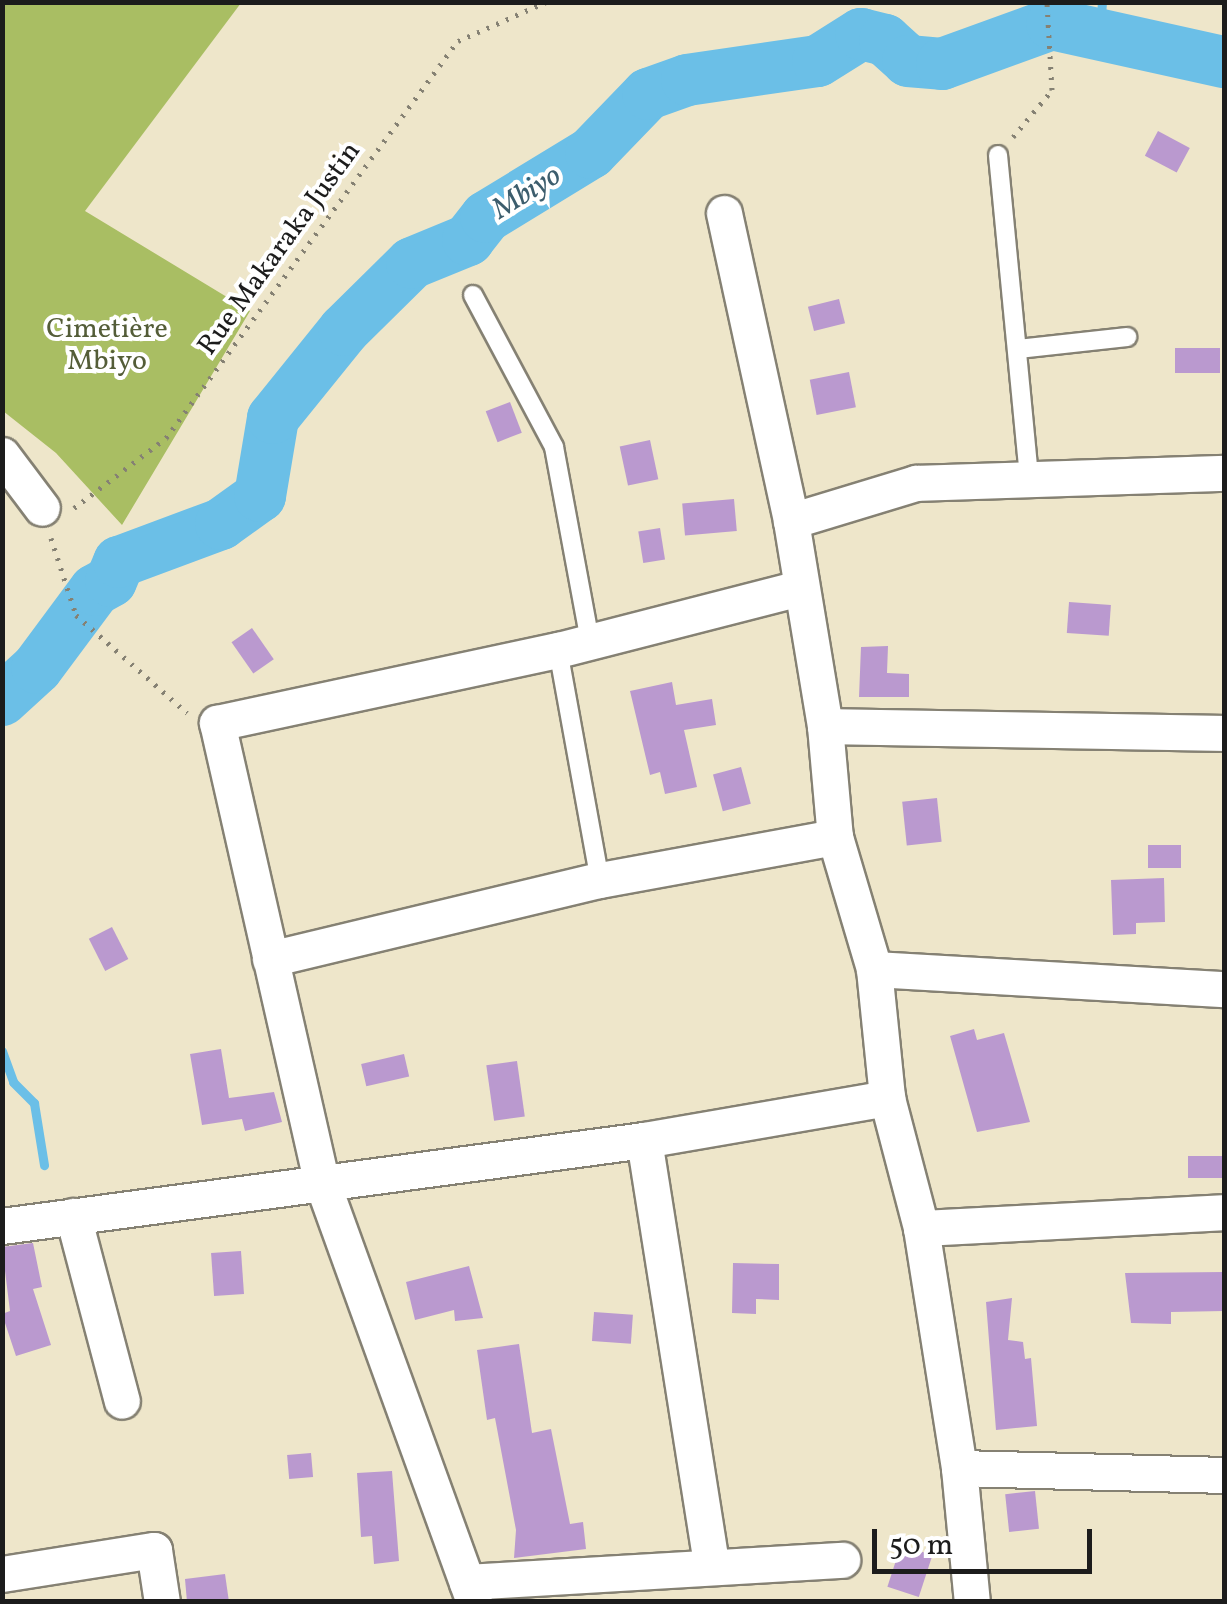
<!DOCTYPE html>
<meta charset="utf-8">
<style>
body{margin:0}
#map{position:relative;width:1227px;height:1604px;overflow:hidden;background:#eee6ca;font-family:Vollkorn,serif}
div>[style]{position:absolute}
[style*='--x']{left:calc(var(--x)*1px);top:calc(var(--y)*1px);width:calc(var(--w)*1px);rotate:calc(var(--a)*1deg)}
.green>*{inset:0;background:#a9be63}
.stream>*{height:9px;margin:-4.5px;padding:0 4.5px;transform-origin:4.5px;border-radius:4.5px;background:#6bbfe7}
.river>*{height:52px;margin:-26px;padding:0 26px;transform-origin:26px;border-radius:26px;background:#6bbfe7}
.building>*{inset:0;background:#ba99cf;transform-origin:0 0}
.path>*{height:5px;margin-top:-2.5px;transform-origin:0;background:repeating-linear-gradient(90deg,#858173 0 2.5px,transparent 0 10.5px)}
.roads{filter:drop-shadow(2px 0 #858173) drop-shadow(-2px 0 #858173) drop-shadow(0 2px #858173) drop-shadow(0 -2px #858173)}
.lane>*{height:18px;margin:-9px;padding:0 9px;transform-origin:9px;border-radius:9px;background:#fff}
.street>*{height:35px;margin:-17.5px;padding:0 17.5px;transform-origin:17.5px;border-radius:17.5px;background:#fff}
span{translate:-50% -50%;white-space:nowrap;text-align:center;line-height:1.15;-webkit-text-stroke:8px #fff;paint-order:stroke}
.street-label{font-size:28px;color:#1c1c1c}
.park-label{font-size:28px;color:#545d38}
.water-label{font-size:30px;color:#3c5d6d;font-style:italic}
.frame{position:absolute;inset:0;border:5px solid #1c1c1c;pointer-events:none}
.scale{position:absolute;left:872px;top:1529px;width:220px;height:45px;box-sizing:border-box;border:5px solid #1c1c1c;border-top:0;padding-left:12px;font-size:30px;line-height:35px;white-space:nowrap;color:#1c1c1c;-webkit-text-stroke:8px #fff;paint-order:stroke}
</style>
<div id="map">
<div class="green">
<i style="clip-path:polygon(2px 3px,241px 3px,85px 211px,250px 311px,122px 525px,56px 453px,3px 411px)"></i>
</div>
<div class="stream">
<i style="--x:1100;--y:30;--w:28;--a:-86"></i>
<i style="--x:2;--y:1051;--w:33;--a:70"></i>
<i style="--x:13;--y:1082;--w:30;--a:45"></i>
<i style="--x:34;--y:1103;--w:63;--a:80.8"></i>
</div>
<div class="river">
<i style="--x:2;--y:700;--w:47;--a:-42.4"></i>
<i style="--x:37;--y:668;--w:97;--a:-53.4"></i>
<i style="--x:95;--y:590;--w:18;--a:-29"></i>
<i style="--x:111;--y:581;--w:21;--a:-67"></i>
<i style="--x:119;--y:562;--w:109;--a:-20.4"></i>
<i style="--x:221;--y:524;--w:48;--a:-35.7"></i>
<i style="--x:260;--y:496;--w:79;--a:-80.5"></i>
<i style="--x:273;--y:418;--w:113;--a:-51.1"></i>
<i style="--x:344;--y:330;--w:95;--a:-44.6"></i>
<i style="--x:412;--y:263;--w:61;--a:-22.3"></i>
<i style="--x:468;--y:240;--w:29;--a:-52"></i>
<i style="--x:486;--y:217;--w:123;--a:-31.4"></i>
<i style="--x:591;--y:153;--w:82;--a:-46"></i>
<i style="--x:648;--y:94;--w:41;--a:-19.7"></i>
<i style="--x:687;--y:80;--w:132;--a:-8.3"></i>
<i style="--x:818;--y:61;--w:51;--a:-32.1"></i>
<i style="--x:861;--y:34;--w:25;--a:14"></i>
<i style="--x:885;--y:40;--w:31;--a:42"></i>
<i style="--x:908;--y:61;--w:34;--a:5"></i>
<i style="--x:942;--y:64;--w:117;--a:-20"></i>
<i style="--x:1052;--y:24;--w:176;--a:12.5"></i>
</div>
<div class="building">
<i style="left:1158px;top:131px;width:36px;height:28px;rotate:28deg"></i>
<i style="left:839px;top:299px;width:25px;height:32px;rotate:76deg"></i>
<i style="left:1220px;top:348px;width:25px;height:45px;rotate:90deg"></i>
<i style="left:849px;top:372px;width:36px;height:40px;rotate:79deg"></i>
<i style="left:510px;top:402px;width:33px;height:26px;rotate:69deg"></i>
<i style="left:650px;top:440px;width:40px;height:31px;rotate:78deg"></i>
<i style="left:734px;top:499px;width:32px;height:52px;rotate:85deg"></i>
<i style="left:660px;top:528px;width:32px;height:22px;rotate:81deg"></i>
<i style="left:1069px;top:602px;width:42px;height:31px;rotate:4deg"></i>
<i style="left:252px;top:628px;width:38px;height:25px;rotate:55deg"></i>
<i style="clip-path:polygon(888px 646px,887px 673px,909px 674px,909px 697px,859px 697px,861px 647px)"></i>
<i style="clip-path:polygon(672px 682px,676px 705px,712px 699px,716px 725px,684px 730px,697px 787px,665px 794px,660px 772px,650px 775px,630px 691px)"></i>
<i style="left:741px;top:767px;width:38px;height:29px;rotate:75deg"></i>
<i style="left:937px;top:798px;width:44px;height:35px;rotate:84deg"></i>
<i style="left:1148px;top:845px;width:33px;height:23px"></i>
<i style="clip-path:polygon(1164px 878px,1165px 922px,1136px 923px,1136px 934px,1113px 935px,1111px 880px)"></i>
<i style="left:112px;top:927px;width:36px;height:26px;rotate:63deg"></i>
<i style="clip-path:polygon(974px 1029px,977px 1040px,1004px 1033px,1030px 1122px,977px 1132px,950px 1036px)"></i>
<i style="clip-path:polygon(221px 1049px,229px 1098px,274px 1092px,282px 1122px,245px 1131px,242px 1119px,202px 1125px,190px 1054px)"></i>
<i style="left:404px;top:1054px;width:23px;height:44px;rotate:77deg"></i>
<i style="left:517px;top:1061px;width:56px;height:31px;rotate:82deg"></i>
<i style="left:1224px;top:1156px;width:22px;height:36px;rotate:90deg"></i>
<i style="clip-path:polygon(33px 1243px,42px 1287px,33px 1289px,51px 1345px,16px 1356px,2px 1314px,10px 1311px,2px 1247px)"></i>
<i style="left:241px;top:1251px;width:43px;height:30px;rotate:86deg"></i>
<i style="clip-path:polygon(733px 1263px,779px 1264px,779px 1300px,756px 1299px,756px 1314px,732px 1313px)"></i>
<i style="clip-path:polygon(469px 1266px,483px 1318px,455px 1321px,454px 1310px,415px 1320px,406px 1282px)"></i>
<i style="clip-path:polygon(1224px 1272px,1224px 1311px,1171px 1312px,1171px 1324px,1131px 1323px,1125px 1273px)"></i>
<i style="clip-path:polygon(1012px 1298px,1008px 1340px,1023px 1342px,1025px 1359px,1031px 1358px,1037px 1426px,996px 1430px,986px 1302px)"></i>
<i style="left:594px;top:1312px;width:39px;height:29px;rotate:4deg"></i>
<i style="clip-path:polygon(519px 1344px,532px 1433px,551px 1429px,570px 1524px,583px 1522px,586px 1549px,514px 1558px,516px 1530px,495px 1418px,487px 1420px,477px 1350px)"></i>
<i style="left:311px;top:1453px;width:24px;height:24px;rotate:85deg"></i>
<i style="clip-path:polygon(392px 1471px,399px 1561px,374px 1564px,372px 1536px,361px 1537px,357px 1473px)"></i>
<i style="left:1035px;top:1491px;width:38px;height:30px;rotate:84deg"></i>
<i style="left:901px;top:1545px;width:33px;height:44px;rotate:18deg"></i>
<i style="clip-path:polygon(225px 1574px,229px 1602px,187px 1602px,185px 1579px)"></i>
</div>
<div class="path">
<i style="--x:1013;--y:137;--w:61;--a:-50.3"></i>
<i style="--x:1052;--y:90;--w:88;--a:-93.3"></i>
<i style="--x:74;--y:508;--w:116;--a:-37.3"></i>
<i style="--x:166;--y:438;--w:493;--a:-53.7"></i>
<i style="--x:458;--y:41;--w:96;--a:-23.9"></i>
<i style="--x:51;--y:538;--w:81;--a:72"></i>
<i style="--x:76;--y:615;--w:148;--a:41.4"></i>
</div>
<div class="roads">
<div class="lane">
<i style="--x:998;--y:155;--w:325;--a:84.5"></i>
<i style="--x:473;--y:295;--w:172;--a:61.9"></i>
<i style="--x:554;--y:447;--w:198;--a:79.5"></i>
<i style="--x:1018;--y:349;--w:110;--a:-6.3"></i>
<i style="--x:558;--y:650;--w:234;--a:79.7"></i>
</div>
<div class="street">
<i style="--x:724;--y:213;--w:315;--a:77.7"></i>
<i style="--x:791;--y:521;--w:208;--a:80.6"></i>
<i style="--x:825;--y:726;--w:111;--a:84.9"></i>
<i style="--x:835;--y:837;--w:138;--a:73.5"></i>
<i style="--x:874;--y:969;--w:130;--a:84.2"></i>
<i style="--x:887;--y:1098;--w:134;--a:75.3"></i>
<i style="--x:921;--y:1228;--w:243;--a:81"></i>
<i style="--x:959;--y:1468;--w:135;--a:84.5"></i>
<i style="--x:2;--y:455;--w:66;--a:53"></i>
<i style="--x:791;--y:521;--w:131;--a:-16.9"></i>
<i style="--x:916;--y:483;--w:308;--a:-1.9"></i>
<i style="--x:825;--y:726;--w:399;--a:1"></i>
<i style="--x:270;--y:959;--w:339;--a:-13.5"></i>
<i style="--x:600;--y:880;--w:239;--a:-10.4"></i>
<i style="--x:874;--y:969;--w:351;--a:3.3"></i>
<i style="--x:644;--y:1140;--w:428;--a:81"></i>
<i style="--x:73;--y:1216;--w:191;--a:75.2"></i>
<i style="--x:2;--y:1226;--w:648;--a:-7.63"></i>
<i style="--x:644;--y:1140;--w:247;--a:-9.8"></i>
<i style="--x:921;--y:1228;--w:303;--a:-3"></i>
<i style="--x:959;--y:1468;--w:265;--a:1.5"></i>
<i style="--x:2;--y:1574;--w:154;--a:-9"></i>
<i style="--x:154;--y:1550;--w:53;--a:81.3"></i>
<i style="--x:467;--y:1582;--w:376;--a:-3.4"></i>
<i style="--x:474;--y:1602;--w:449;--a:-109.9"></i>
<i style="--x:321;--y:1180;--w:469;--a:-102.8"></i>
<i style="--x:217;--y:723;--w:349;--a:-12.1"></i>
<i style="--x:558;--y:650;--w:250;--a:-14.4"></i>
</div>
</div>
<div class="street-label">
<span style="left:280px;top:249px;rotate:-54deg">Rue Makaraka Justin</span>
</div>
<div class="park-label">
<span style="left:107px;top:346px">Cimetière<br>Mbiyo</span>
</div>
<div class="water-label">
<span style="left:527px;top:193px;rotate:-32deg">Mbiyo</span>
</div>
<div class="frame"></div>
<div class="scale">50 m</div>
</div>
